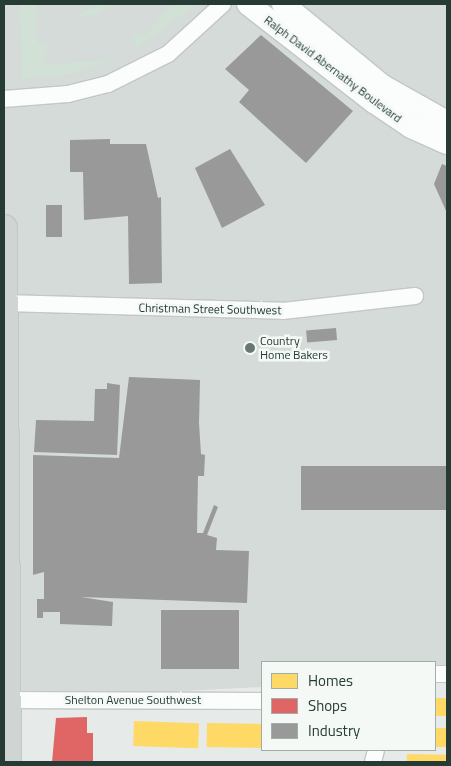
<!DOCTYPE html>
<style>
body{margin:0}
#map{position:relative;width:451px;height:766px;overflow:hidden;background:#e6eae8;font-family:"Titillium Web",sans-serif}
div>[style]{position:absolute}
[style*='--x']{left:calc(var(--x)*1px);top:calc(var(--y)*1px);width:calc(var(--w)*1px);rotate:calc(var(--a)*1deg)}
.built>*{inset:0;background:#d4dbd8}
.green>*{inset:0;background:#d1e1d5}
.homes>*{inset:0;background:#ffd966;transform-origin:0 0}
.shops>*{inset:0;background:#e06666}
.industry>*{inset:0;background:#999;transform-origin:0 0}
.roads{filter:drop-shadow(1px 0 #c3c7c5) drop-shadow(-1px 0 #c3c7c5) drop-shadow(0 1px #c3c7c5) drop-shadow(0 -1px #c3c7c5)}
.minor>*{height:16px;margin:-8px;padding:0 8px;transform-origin:8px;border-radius:8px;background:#fbfcfc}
.secondary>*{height:22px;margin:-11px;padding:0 11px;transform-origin:11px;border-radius:11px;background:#fbfcfc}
.primary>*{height:26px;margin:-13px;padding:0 13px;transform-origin:13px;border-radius:13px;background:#cfd5d3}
.dots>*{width:14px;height:14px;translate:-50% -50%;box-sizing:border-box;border:2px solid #f4f9f6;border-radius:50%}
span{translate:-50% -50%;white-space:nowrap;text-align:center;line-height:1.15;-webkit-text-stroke:5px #f4f9f6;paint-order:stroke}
.street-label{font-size:12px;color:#253b34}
.poi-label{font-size:12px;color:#253b34}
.left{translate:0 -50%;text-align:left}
.frame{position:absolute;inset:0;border:5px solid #253b34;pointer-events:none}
.legend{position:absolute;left:261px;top:661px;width:175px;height:90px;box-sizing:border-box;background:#f4f9f6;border:1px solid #a1ada8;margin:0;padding:6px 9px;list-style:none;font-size:15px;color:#253b34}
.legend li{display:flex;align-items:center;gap:10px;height:25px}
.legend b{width:25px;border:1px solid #a1ada8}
</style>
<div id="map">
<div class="built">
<i style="clip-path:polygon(4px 4px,447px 4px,447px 675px,435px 675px,435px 662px,262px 662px,262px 687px,4px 700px)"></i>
</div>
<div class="green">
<i style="clip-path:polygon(20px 4px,36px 4px,37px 43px,50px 46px,43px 60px,48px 64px,114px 60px,69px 74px,22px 79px)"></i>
<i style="clip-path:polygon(98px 4px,114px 4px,94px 15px,77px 16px)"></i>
<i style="clip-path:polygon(173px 4px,197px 4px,137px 49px,131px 32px,143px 38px)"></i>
</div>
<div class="homes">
<i style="left:435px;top:698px;width:12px;height:18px"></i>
<i style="left:134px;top:721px;width:65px;height:25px;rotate:2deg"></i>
<i style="left:207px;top:723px;width:55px;height:24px;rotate:1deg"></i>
<i style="left:435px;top:728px;width:12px;height:19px"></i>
<i style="left:407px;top:754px;width:39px;height:8px;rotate:1deg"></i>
</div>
<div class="shops">
<i style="clip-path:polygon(87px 717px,87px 733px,93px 733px,93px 762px,52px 762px,56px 718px)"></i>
</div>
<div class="industry">
<i style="clip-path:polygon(261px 35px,353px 111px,306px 163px,239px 102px,249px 90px,225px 69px)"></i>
<i style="clip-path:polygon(110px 139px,110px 144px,146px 144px,158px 198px,161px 197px,162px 283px,129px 284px,128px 216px,84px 220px,83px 172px,70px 172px,70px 140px)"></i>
<i style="clip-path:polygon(230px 149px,265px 205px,222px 228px,195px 168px)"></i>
<i style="clip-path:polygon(442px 164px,447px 166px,447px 213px,434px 184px)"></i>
<i style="left:46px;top:205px;width:16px;height:32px"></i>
<i style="left:336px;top:328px;width:12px;height:30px;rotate:85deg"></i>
<i style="clip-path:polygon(246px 344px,254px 344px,255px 352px,246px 353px)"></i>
<i style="clip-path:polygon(129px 377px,200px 380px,199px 423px,201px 454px,205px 455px,204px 476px,198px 476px,197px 533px,203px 533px,214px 505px,218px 507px,207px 535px,217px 538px,216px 550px,249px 551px,247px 603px,81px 597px,113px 602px,112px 626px,60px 624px,60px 612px,43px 612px,43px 618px,37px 618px,37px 599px,44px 599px,44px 572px,33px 575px,33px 455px,119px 458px)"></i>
<i style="clip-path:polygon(107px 383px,120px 385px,117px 455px,34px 452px,36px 420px,94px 421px,95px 389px,107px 389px)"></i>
<i style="left:447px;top:466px;width:44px;height:146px;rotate:90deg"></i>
<i style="left:161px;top:610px;width:78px;height:59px"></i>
</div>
<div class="roads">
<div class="minor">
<i style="--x:4;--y:99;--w:64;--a:-4.5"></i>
<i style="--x:68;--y:94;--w:41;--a:-14"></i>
<i style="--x:108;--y:84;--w:67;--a:-26.6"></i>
<i style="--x:168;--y:54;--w:74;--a:-42.3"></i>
<i style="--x:4;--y:303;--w:279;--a:1.6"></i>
<i style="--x:283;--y:311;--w:133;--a:-6.5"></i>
<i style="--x:435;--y:674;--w:12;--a:0"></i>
<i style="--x:4;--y:700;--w:258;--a:0.2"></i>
<i style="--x:373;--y:762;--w:12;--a:-76"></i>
</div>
<div class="secondary">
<i style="--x:248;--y:4;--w:160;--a:37.9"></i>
<i style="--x:374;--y:102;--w:45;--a:34"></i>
<i style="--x:411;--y:127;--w:39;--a:24"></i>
<i style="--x:283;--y:4;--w:129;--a:39.4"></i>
<i style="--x:383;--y:86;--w:73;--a:29.4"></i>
</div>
<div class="primary">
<i style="--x:4;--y:228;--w:534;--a:89.57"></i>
</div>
</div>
<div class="dots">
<i style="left:250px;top:348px;background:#697873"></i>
</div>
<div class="street-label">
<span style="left:333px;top:69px;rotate:37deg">Ralph David Abernathy Boulevard</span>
<span style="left:210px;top:309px;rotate:1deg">Christman Street Southwest</span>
<span style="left:133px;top:700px">Shelton Avenue Southwest</span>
</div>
<div class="poi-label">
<span class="left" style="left:260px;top:348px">Country<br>Home Bakers</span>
</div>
<div class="frame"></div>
<ul class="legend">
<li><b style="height:14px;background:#ffd966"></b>Homes</li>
<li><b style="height:14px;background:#e06666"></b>Shops</li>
<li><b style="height:14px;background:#999"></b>Industry</li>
</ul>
</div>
